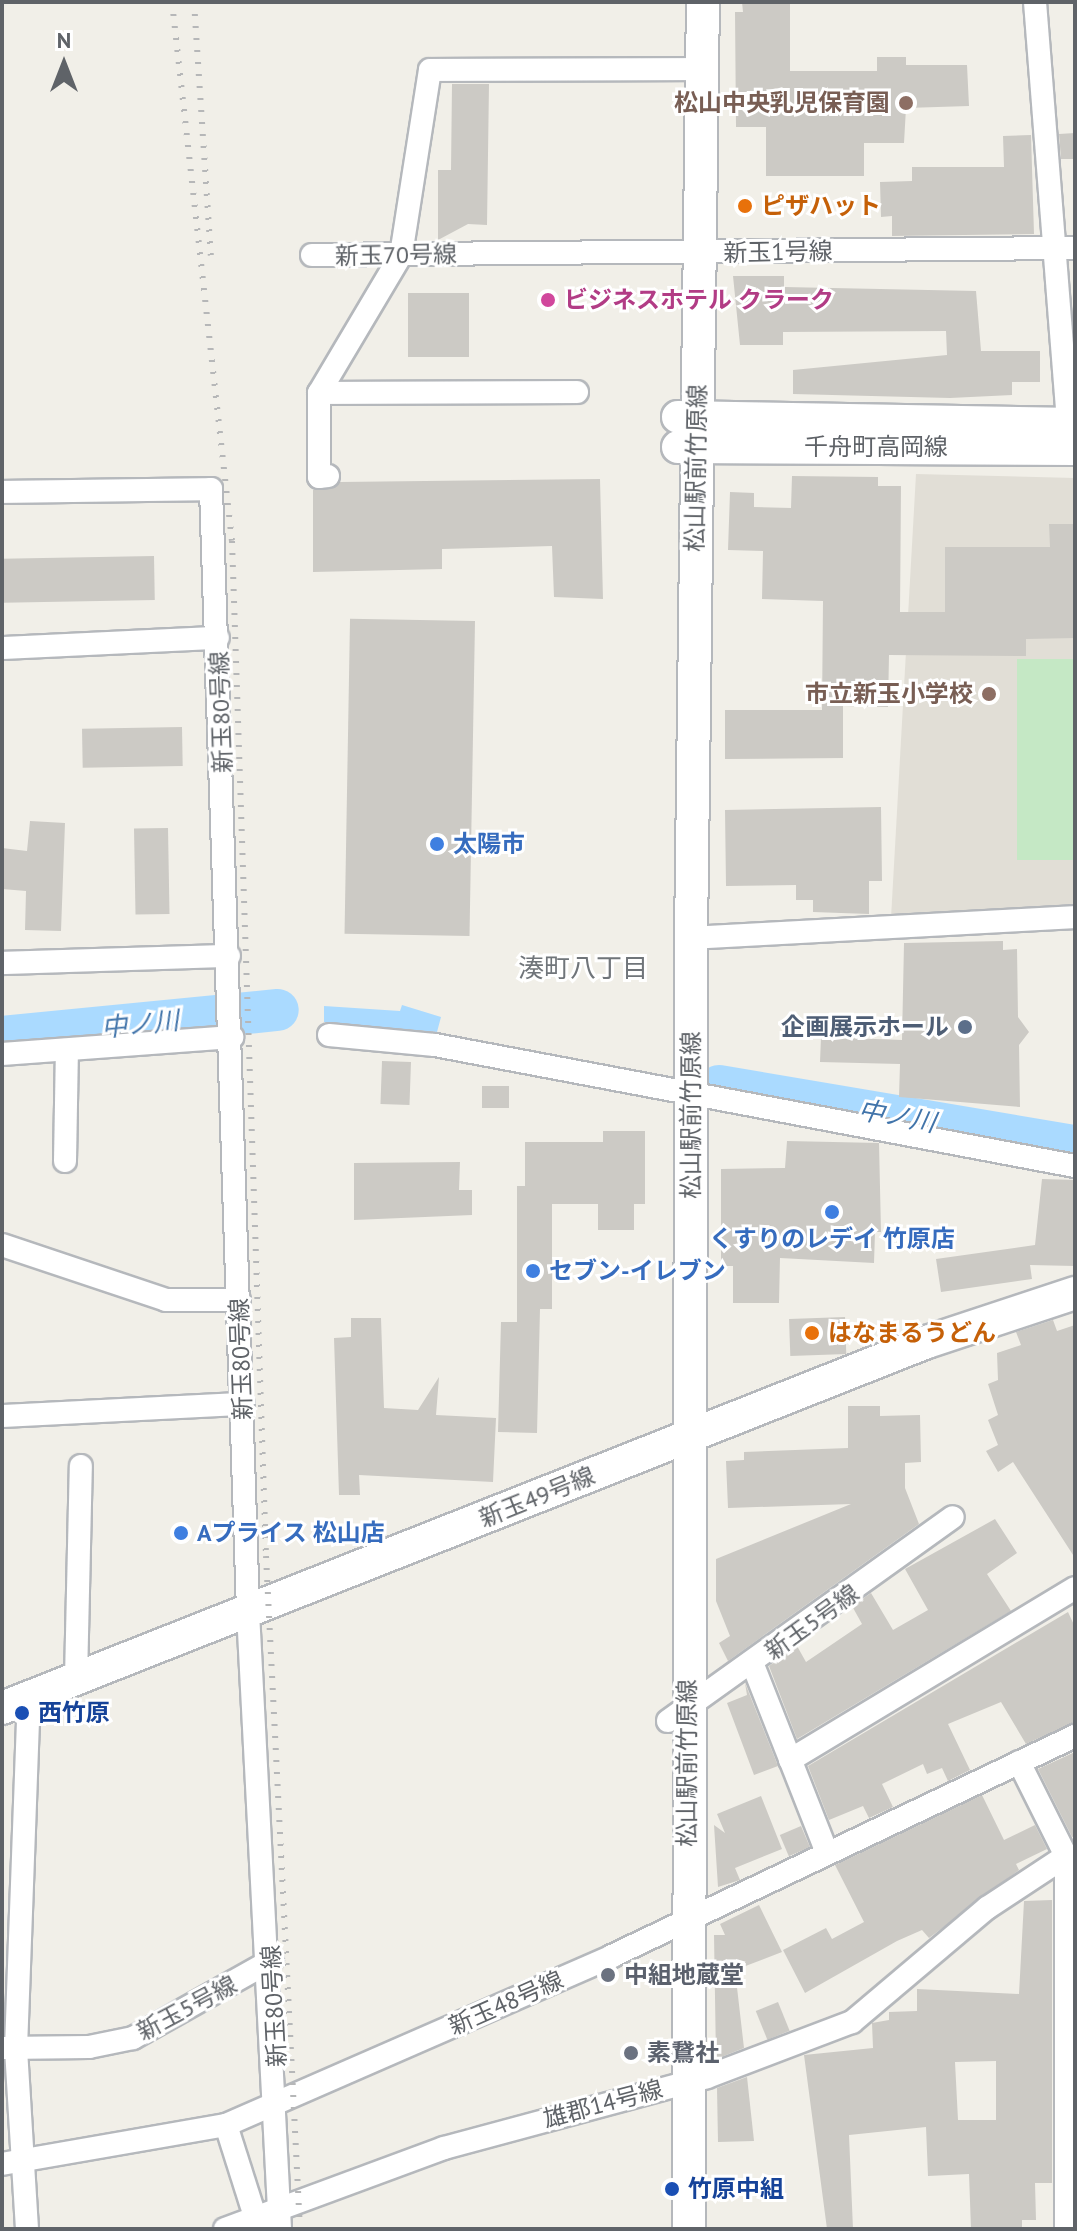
<!DOCTYPE html>
<meta charset="utf-8">
<style>
body{margin:0}
#map{position:relative;width:1077px;height:2231px;overflow:hidden;background:#f1efe8;font-family:"PT Sans","Noto Sans JP",sans-serif}
div>[style]{position:absolute}
[style*='--x']{left:calc(var(--x)*1px);top:calc(var(--y)*1px);width:calc(var(--w)*1px);rotate:calc(var(--a)*1deg)}
.education>*{inset:0;background:#e1ded6}
.green>*{inset:0;background:#c5e8c5;transform-origin:0 0}
.water>*{inset:0;background:#aadaff;transform-origin:0 0}
.river>*{height:42px;margin:-21px;padding:0 21px;transform-origin:21px;border-radius:21px;background:#aadaff}
.building>*{inset:0;background:#cccac5;transform-origin:0 0}
.roads{filter:drop-shadow(2px 0 #b5b8bc) drop-shadow(-2px 0 #b5b8bc) drop-shadow(0 2px #b5b8bc) drop-shadow(0 -2px #b5b8bc)}
.street>*{height:22px;margin:-11px;padding:0 11px;transform-origin:11px;border-radius:11px;background:#fff}
.secondary>*{height:32px;margin:-16px;padding:0 16px;transform-origin:16px;border-radius:16px;background:#fff}
.rail>*{height:6px;margin-top:-3px;transform-origin:0;background:repeating-linear-gradient(90deg,#b6b7b8 0 2px,transparent 0 12px)}
.dots>*{width:22px;height:22px;translate:-50% -50%;box-sizing:border-box;border:4px solid #fff;border-radius:50%}
span{translate:-50% -50%;white-space:nowrap;text-align:center;line-height:1.15;-webkit-text-stroke:6px #fff;paint-order:stroke}
.education-label{font-size:24px;color:#785e54;font-weight:700}
.right{translate:-100% -50%;text-align:right}
.food-label{font-size:24px;color:#c56008;font-weight:700}
.left{translate:0 -50%;text-align:left}
.street-label{font-size:24px;color:#5f6368}
.hotel-label{font-size:24px;color:#b23c85;font-weight:700}
.shop-label{font-size:24px;color:#366cbe;font-weight:700}
.service-label{font-size:24px;color:#4e5e75;font-weight:700}
.transit-label{font-size:24px;color:#164399;font-weight:700}
.worship-label{font-size:24px;color:#5b616d;font-weight:700}
.neighbourhood-label{font-size:26px;color:#70757a}
.water-label{font-size:26px;color:#4174aa;font-style:italic}
.frame{position:absolute;inset:0;border:4px solid #5f6368;pointer-events:none}
.north{position:absolute;left:24px;top:24px;width:80px;height:80px;-webkit-text-stroke:6px #fff;paint-order:stroke;rotate:0deg;font-size:22px;font-weight:700;line-height:32px;text-align:center;color:#5f6368}
.north::after{content:'';display:block;margin:auto;width:28px;height:36px;background:#5f6368;clip-path:polygon(50% 0,100% 100%,50% 72%,0 100%)}
</style>
<div id="map">
<div class="education">
<i style="clip-path:polygon(916px 474px,1075px 478px,1075px 909px,891px 918px)"></i>
</div>
<div class="green">
<i style="left:1017px;top:659px;width:58px;height:201px"></i>
</div>
<div class="water">
<i style="clip-path:polygon(402px 1005px,441px 1017px,437px 1032px,324px 1022px,324px 1006px,400px 1011px)"></i>
<i style="clip-path:polygon(718px 1079px,847px 1096px,870px 1102px,868px 1116px,719px 1094px)"></i>
<i style="left:909px;top:1108px;width:169px;height:15px;rotate:10deg"></i>
</div>
<div class="river">
<i style="--x:2;--y:1037;--w:277;--a:-5.6"></i>
<i style="--x:719;--y:1086;--w:361;--a:9.6"></i>
</div>
<div class="building">
<i style="clip-path:polygon(742px 2px,790px 2px,790px 71px,877px 71px,877px 57px,906px 57px,906px 65px,967px 65px,969px 106px,906px 108px,904px 143px,864px 143px,864px 176px,766px 176px,766px 127px,736px 127px,735px 12px,743px 12px)"></i>
<i style="clip-path:polygon(452px 84px,489px 84px,487px 225px,468px 224px,438px 240px,438px 170px,451px 170px)"></i>
<i style="clip-path:polygon(1075px 133px,1075px 159px,1061px 159px,1059px 134px)"></i>
<i style="clip-path:polygon(1031px 135px,1034px 234px,892px 236px,892px 216px,881px 217px,880px 182px,912px 181px,912px 167px,1004px 167px,1003px 136px)"></i>
<i style="clip-path:polygon(733px 276px,784px 276px,784px 287px,976px 291px,981px 351px,1040px 351px,1040px 382px,1012px 382px,1012px 395px,950px 398px,793px 394px,793px 370px,947px 355px,946px 331px,783px 332px,783px 345px,740px 345px)"></i>
<i style="left:408px;top:293px;width:61px;height:64px"></i>
<i style="clip-path:polygon(792px 476px,878px 477px,878px 486px,901px 486px,900px 612px,945px 612px,945px 547px,1050px 547px,1049px 524px,1075px 524px,1075px 638px,1026px 639px,1026px 656px,889px 655px,888px 707px,843px 706px,843px 758px,725px 759px,725px 710px,822px 710px,823px 601px,762px 599px,763px 551px,728px 550px,730px 492px,754px 493px,754px 507px,791px 508px)"></i>
<i style="clip-path:polygon(600px 479px,603px 599px,554px 597px,552px 546px,442px 549px,442px 569px,313px 572px,313px 490px,340px 482px)"></i>
<i style="left:154px;top:556px;width:44px;height:152px;rotate:89deg"></i>
<i style="left:475px;top:621px;width:315px;height:125px;rotate:91deg"></i>
<i style="left:182px;top:727px;width:39px;height:100px;rotate:89deg"></i>
<i style="clip-path:polygon(881px 807px,882px 881px,869px 881px,869px 914px,813px 912px,813px 900px,796px 900px,796px 885px,726px 886px,725px 810px)"></i>
<i style="clip-path:polygon(30px 821px,65px 823px,61px 931px,25px 930px,26px 891px,2px 889px,2px 848px,27px 851px)"></i>
<i style="left:168px;top:828px;width:86px;height:34px;rotate:89deg"></i>
<i style="clip-path:polygon(1003px 941px,1003px 950px,1017px 949px,1018px 1017px,1029px 1032px,1019px 1045px,1020px 1107px,899px 1097px,900px 1064px,820px 1062px,821px 1037px,902px 1040px,904px 943px)"></i>
<i style="left:382px;top:1061px;width:29px;height:43px;rotate:2deg"></i>
<i style="left:482px;top:1086px;width:27px;height:22px"></i>
<i style="clip-path:polygon(603px 1131px,645px 1131px,645px 1204px,634px 1204px,634px 1230px,598px 1230px,598px 1204px,552px 1204px,552px 1309px,540px 1309px,537px 1433px,498px 1432px,501px 1322px,517px 1322px,517px 1186px,525px 1186px,525px 1142px,603px 1142px)"></i>
<i style="clip-path:polygon(787px 1141px,879px 1143px,881px 1232px,875px 1232px,874px 1263px,780px 1258px,779px 1303px,733px 1303px,733px 1266px,721px 1266px,721px 1169px,785px 1168px)"></i>
<i style="clip-path:polygon(460px 1162px,459px 1190px,472px 1190px,472px 1215px,354px 1220px,354px 1163px)"></i>
<i style="clip-path:polygon(1042px 1179px,1075px 1180px,1075px 1266px,1030px 1265px,1032px 1279px,941px 1292px,936px 1259px,1035px 1245px)"></i>
<i style="left:845px;top:1317px;width:37px;height:56px;rotate:88deg"></i>
<i style="clip-path:polygon(351px 1318px,381px 1318px,384px 1408px,418px 1410px,439px 1377px,436px 1415px,496px 1418px,493px 1482px,359px 1475px,360px 1495px,339px 1495px,334px 1338px,351px 1337px)"></i>
<i style="clip-path:polygon(1053px 1320px,1057px 1331px,1075px 1325px,1075px 1558px,1013px 1462px,998px 1472px,986px 1451px,998px 1445px,988px 1420px,998px 1415px,988px 1384px,998px 1380px,997px 1353px,1021px 1345px,1016px 1332px)"></i>
<i style="clip-path:polygon(848px 1406px,880px 1406px,880px 1416px,920px 1415px,921px 1462px,905px 1463px,905px 1488px,919px 1524px,728px 1661px,719px 1643px,730px 1636px,716px 1601px,716px 1559px,851px 1504px,728px 1508px,726px 1461px,744px 1460px,744px 1452px,848px 1448px)"></i>
<i style="clip-path:polygon(995px 1519px,1017px 1553px,987px 1574px,1011px 1611px,797px 1739px,769px 1666px,797px 1646px,806px 1662px,862px 1624px,852px 1606px,871px 1593px,893px 1630px,928px 1610px,905px 1569px)"></i>
<i style="clip-path:polygon(1068px 1612px,1075px 1627px,1075px 1722px,1026px 1744px,1001px 1702px,948px 1724px,970px 1770px,948px 1781px,942px 1768px,927px 1774px,923px 1764px,882px 1784px,893px 1807px,869px 1818px,863px 1806px,829px 1820px,808px 1766px)"></i>
<i style="clip-path:polygon(745px 1683px,778px 1766px,754px 1775px,727px 1703px,747px 1695px)"></i>
<i style="clip-path:polygon(1075px 1752px,1075px 1836px,1072px 1837px,1038px 1769px)"></i>
<i style="clip-path:polygon(982px 1795px,1004px 1840px,1035px 1825px,1047px 1849px,1016px 1864px,1019px 1870px,929px 1938px,922px 1930px,897px 1941px,805px 1993px,783px 1950px,826px 1928px,832px 1939px,864px 1922px,835px 1865px)"></i>
<i style="clip-path:polygon(761px 1796px,782px 1849px,735px 1868px,740px 1880px,718px 1887px,714px 1825px,725px 1833px,717px 1814px)"></i>
<i style="left:801px;top:1826px;width:23px;height:23px;rotate:67deg"></i>
<i style="clip-path:polygon(evenodd,1052px 1900px,1052px 2183px,1035px 2183px,1036px 2220px,1022px 2220px,1022px 2229px,971px 2229px,969px 2174px,928px 2176px,926px 2127px,849px 2135px,853px 2229px,827px 2229px,804px 2055px,873px 2048px,872px 2023px,889px 2020px,889px 2012px,917px 2011px,917px 1989px,1019px 1994px,1024px 1901px,1052px 1900px,996px 2061px,996px 2120px,958px 2120px,955px 2062px,996px 2061px)"></i>
<i style="clip-path:polygon(759px 1905px,782px 1952px,735px 1970px,744px 2048px,716px 2059px,714px 1935px,725px 1935px,720px 1924px)"></i>
<i style="left:778px;top:2002px;width:31px;height:24px;rotate:68deg"></i>
<i style="clip-path:polygon(747px 2077px,754px 2141px,718px 2142px,717px 2088px)"></i>
</div>
<div class="roads">
<div class="street">
<i style="--x:1035;--y:2;--w:423;--a:85.5"></i>
<i style="--x:312;--y:255;--w:763;--a:-0.53"></i>
<i style="--x:319;--y:393;--w:161;--a:-59.3"></i>
<i style="--x:401;--y:255;--w:187;--a:-81.1"></i>
<i style="--x:430;--y:70;--w:273;--a:-0.2"></i>
<i style="--x:328;--y:476;--w:9;--a:174"></i>
<i style="--x:319;--y:477;--w:84;--a:-90"></i>
<i style="--x:319;--y:393;--w:258;--a:-0.2"></i>
<i style="--x:2;--y:492;--w:209;--a:-0.8"></i>
<i style="--x:211;--y:489;--w:1124;--a:88.11"></i>
<i style="--x:248;--y:1612;--w:618;--a:87.03"></i>
<i style="--x:2;--y:648;--w:216;--a:-2.7"></i>
<i style="--x:691;--y:938;--w:385;--a:-3.1"></i>
<i style="--x:2;--y:963;--w:227;--a:-1.8"></i>
<i style="--x:329;--y:1035;--w:106;--a:5.4"></i>
<i style="--x:435;--y:1045;--w:651;--a:10.71"></i>
<i style="--x:2;--y:1054;--w:231;--a:-4.2"></i>
<i style="--x:65;--y:1161;--w:111;--a:-89"></i>
<i style="--x:2;--y:1245;--w:173;--a:18.5"></i>
<i style="--x:166;--y:1300;--w:73;--a:0"></i>
<i style="--x:2;--y:1416;--w:241;--a:-2.9"></i>
<i style="--x:753;--y:1665;--w:199;--a:68.5"></i>
<i style="--x:76;--y:1679;--w:213;--a:-88.7"></i>
<i style="--x:668;--y:1721;--w:350;--a:-35.6"></i>
<i style="--x:790;--y:1760;--w:333;--a:-31.1"></i>
<i style="--x:1066;--y:1856;--w:373;--a:90"></i>
<i style="--x:3;--y:2048;--w:86;--a:-0.7"></i>
<i style="--x:89;--y:2047;--w:45;--a:-11.6"></i>
<i style="--x:133;--y:2038;--w:159;--a:-29.3"></i>
<i style="--x:226;--y:2125;--w:109;--a:72.4"></i>
<i style="--x:2;--y:2164;--w:227;--a:-9.9"></i>
<i style="--x:226;--y:2125;--w:421;--a:-23.6"></i>
<i style="--x:612;--y:1956;--w:513;--a:-25.42"></i>
<i style="--x:27;--y:2229;--w:181;--a:-93.5"></i>
<i style="--x:16;--y:2048;--w:351;--a:-87.9"></i>
<i style="--x:225;--y:2229;--w:233;--a:-20.3"></i>
<i style="--x:444;--y:2148;--w:272;--a:-15.1"></i>
<i style="--x:707;--y:2077;--w:155;--a:-20.8"></i>
<i style="--x:852;--y:2022;--w:177;--a:-40.2"></i>
<i style="--x:987;--y:1908;--w:95;--a:-33.4"></i>
<i style="--x:1066;--y:1856;--w:105;--a:-116.6"></i>
</div>
<div class="secondary">
<i style="--x:678;--y:417;--w:397;--a:1"></i>
<i style="--x:678;--y:447;--w:397;--a:0.3"></i>
<i style="--x:2;--y:1708;--w:995;--a:-21.59"></i>
<i style="--x:927;--y:1342;--w:156;--a:-18.3"></i>
<i style="--x:689;--y:2229;--w:1291;--a:-89.91"></i>
<i style="--x:691;--y:938;--w:936;--a:-89.27"></i>
</div>
</div>
<div class="rail">
<i style="--x:172;--y:2;--w:542;--a:83.65"></i>
<i style="--x:232;--y:541;--w:1016;--a:88.08"></i>
<i style="--x:266;--y:1556;--w:674;--a:87.11"></i>
<i style="--x:194;--y:2;--w:254;--a:86.2"></i>
</div>
<div class="dots">
<i style="left:906px;top:103px;background:#8d6e63"></i>
<i style="left:745px;top:206px;background:#e8710a"></i>
<i style="left:548px;top:300px;background:#d1479c"></i>
<i style="left:989px;top:694px;background:#8d6e63"></i>
<i style="left:437px;top:844px;background:#3f7fe0"></i>
<i style="left:965px;top:1027px;background:#5c6f8a"></i>
<i style="left:832px;top:1212px;background:#3f7fe0"></i>
<i style="left:533px;top:1271px;background:#3f7fe0"></i>
<i style="left:812px;top:1333px;background:#e8710a"></i>
<i style="left:181px;top:1533px;background:#3f7fe0"></i>
<i style="left:22px;top:1713px;background:#1a4fb4"></i>
<i style="left:608px;top:1975px;background:#6b7280"></i>
<i style="left:631px;top:2053px;background:#6b7280"></i>
<i style="left:672px;top:2189px;background:#1a4fb4"></i>
</div>
<div class="education-label">
<span class="right" style="left:890px;top:103px">松山中央乳児保育園</span>
<span class="right" style="left:973px;top:694px">市立新玉小学校</span>
</div>
<div class="food-label">
<span class="left" style="left:761px;top:206px">ピザハット</span>
<span class="left" style="left:828px;top:1333px">はなまるうどん</span>
</div>
<div class="street-label">
<span style="left:778px;top:252px;rotate:-1deg">新玉1号線</span>
<span style="left:396px;top:255px;rotate:-1deg">新玉70号線</span>
<span style="left:876px;top:447px">千舟町高岡線</span>
<span style="left:696px;top:468px;rotate:-89deg">松山駅前竹原線</span>
<span style="left:221px;top:712px;rotate:-92deg">新玉80号線</span>
<span style="left:691px;top:1115px;rotate:-90deg">松山駅前竹原線</span>
<span style="left:241px;top:1359px;rotate:-92deg">新玉80号線</span>
<span style="left:537px;top:1497px;rotate:-22deg">新玉49号線</span>
<span style="left:812px;top:1622px;rotate:-36deg">新玉5号線</span>
<span style="left:687px;top:1763px;rotate:-90deg">松山駅前竹原線</span>
<span style="left:506px;top:2003px;rotate:-24deg">新玉48号線</span>
<span style="left:274px;top:2006px;rotate:-93deg">新玉80号線</span>
<span style="left:187px;top:2008px;rotate:-28deg">新玉5号線</span>
<span style="left:603px;top:2104px;rotate:-15deg">雄郡14号線</span>
</div>
<div class="hotel-label">
<span class="left" style="left:564px;top:300px">ビジネスホテル クラーク</span>
</div>
<div class="shop-label">
<span class="left" style="left:453px;top:844px">太陽市</span>
<span style="left:832px;top:1239px">くすりのレデイ 竹原店</span>
<span class="left" style="left:549px;top:1271px">セブン-イレブン</span>
<span class="left" style="left:197px;top:1533px">Aプライス 松山店</span>
</div>
<div class="service-label">
<span class="right" style="left:949px;top:1027px">企画展示ホール</span>
</div>
<div class="transit-label">
<span class="left" style="left:38px;top:1713px">西竹原</span>
<span class="left" style="left:688px;top:2189px">竹原中組</span>
</div>
<div class="worship-label">
<span class="left" style="left:624px;top:1975px">中組地蔵堂</span>
<span class="left" style="left:647px;top:2053px">素鵞社</span>
</div>
<div class="neighbourhood-label">
<span style="left:583px;top:968px">湊町八丁目</span>
</div>
<div class="water-label">
<span style="left:140px;top:1024px;rotate:-6deg">中ノ川</span>
<span style="left:897px;top:1116px;rotate:10deg">中ノ川</span>
</div>
<div class="frame"></div>
<div class="north">N</div>
</div>
